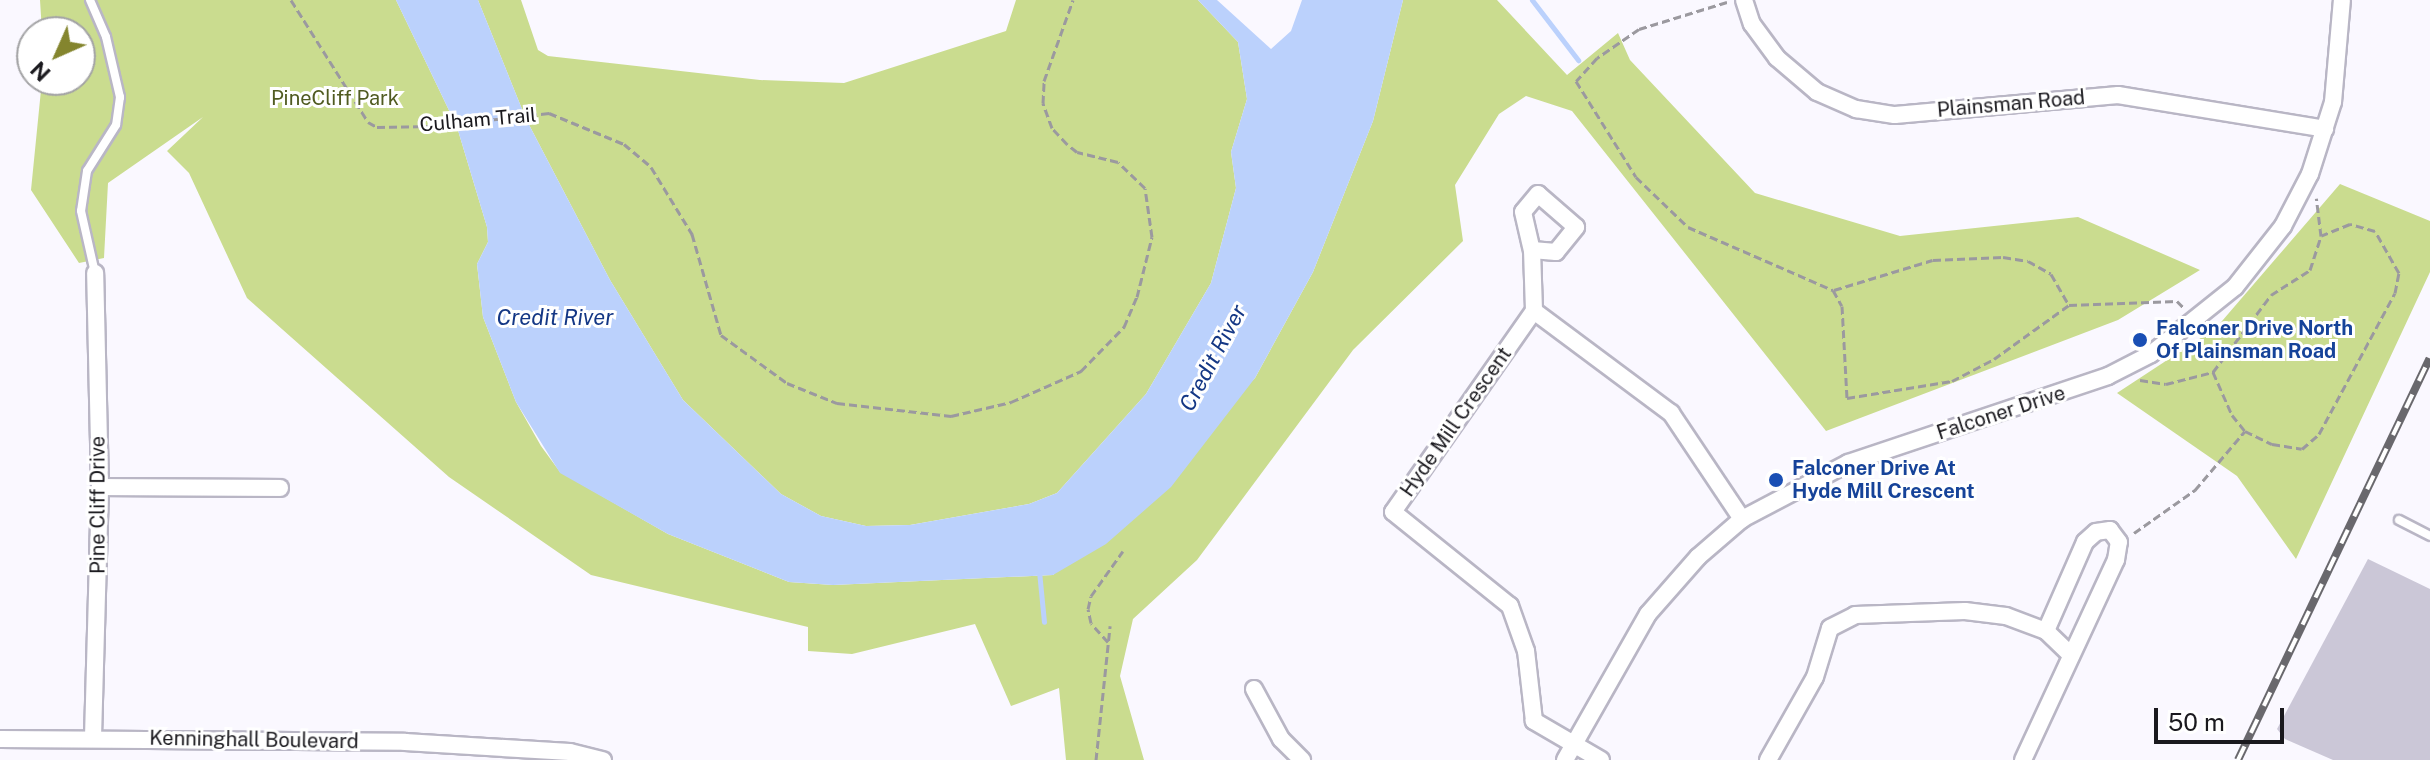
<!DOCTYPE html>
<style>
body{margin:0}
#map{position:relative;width:2430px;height:760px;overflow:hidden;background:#faf8ff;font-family:"Public Sans",sans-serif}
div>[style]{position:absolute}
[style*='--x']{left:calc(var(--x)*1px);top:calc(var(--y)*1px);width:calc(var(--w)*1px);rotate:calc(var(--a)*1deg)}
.green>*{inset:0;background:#cadc8f}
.water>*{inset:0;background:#bbd1fc}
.stream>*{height:5px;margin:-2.5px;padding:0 2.5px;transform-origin:2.5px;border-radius:2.5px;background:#bbd1fc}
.building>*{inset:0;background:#cbc7d7}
.path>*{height:3px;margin-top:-1.5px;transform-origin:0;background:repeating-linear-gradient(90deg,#9b999f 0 8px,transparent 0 12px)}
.roads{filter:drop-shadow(2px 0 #b9b6c5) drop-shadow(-2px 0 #b9b6c5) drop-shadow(0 2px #b9b6c5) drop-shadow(0 -2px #b9b6c5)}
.lane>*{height:8px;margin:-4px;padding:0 4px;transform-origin:4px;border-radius:4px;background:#fff}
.street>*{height:16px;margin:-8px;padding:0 8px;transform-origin:8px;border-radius:8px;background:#fff}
.rail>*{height:8px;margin-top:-4px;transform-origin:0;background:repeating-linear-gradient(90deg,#fff 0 15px,#69686d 0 30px);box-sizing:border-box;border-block:2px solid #69686d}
.dots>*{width:22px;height:22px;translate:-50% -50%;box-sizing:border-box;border:4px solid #fff;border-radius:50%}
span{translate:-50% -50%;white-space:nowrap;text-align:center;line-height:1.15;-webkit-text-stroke:6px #fff;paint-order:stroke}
.park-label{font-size:20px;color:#505b21}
.street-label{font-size:20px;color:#1a191e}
.transit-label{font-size:20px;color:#164399;font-weight:700}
.left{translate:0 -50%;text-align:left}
.water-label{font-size:22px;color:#143785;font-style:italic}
.north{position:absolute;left:16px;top:16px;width:80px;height:80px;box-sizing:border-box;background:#fff;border:2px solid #a3a3a5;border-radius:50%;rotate:225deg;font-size:22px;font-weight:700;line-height:32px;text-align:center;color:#1a191e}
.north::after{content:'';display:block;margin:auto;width:28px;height:36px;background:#84852e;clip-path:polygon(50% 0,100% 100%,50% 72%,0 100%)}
.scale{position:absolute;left:2154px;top:708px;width:130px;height:36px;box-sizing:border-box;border:4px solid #1a191e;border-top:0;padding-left:10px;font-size:24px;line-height:28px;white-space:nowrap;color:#1a191e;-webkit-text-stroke:6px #fff;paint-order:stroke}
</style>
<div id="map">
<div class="green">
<i style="clip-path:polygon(40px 0,396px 0,457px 127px,487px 227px,488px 242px,477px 264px,483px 317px,516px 402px,541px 446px,560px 472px,668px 534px,789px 582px,833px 585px,1053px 575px,1255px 378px,1313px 272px,1373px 121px,1403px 0,1497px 0,1567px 75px,1618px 33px,1630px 60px,1755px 193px,1900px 236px,2078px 217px,2200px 270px,2118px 320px,1826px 431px,1572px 111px,1526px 96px,1499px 114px,1455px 185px,1463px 241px,1353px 350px,1197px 560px,1133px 619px,1120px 676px,1144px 760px,1066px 760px,1059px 688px,1011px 706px,975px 624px,852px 654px,808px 651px,808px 627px,591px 575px,449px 477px,247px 298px,189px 173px,167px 151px,203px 117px,108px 183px,104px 258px,79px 263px,31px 190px,42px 80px,80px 80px,80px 32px,42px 32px)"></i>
<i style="clip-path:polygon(478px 0,521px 0,538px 50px,548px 56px,760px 80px,844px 83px,1006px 31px,1016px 0,1198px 0,1238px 42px,1247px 99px,1231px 152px,1236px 188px,1211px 283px,1146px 394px,1057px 493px,1029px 504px,910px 525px,866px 526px,821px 516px,781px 494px,683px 400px,610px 280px,526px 119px)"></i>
<i style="clip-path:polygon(2340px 184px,2430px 221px,2430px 272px,2296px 559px,2237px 476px,2117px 393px,2216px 328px)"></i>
</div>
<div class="water">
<i style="clip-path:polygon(396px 0,478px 0,526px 119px,610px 280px,683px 400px,781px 494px,821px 516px,866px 526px,910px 525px,1029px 504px,1057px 493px,1146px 394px,1211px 283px,1236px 188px,1231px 152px,1247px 99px,1238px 42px,1198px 0,1217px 0,1271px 49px,1291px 31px,1302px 0,1403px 0,1373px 121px,1313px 272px,1255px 378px,1171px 487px,1106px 544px,1053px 575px,833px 585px,789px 582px,668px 534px,560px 473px,516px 402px,483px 317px,477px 264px,488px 242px,487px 227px,457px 127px)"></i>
</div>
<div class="stream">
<i style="--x:1532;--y:0;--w:76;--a:52.5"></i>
<i style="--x:1039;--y:571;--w:51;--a:84.4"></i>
</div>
<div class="building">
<i style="clip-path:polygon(2368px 559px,2430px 589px,2430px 760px,2333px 760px,2285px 739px,2277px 729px)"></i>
</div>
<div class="path">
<i style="--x:291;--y:0;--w:144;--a:57.7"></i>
<i style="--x:368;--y:122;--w:10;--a:29"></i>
<i style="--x:377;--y:127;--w:57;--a:-1"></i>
<i style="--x:434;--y:126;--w:116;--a:-6.4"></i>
<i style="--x:549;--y:113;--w:81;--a:22.5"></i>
<i style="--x:624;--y:144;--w:35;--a:40"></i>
<i style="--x:651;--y:167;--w:79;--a:58.5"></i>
<i style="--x:692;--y:234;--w:105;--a:74"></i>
<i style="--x:721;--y:335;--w:82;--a:36"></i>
<i style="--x:787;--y:383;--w:54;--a:21.8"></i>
<i style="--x:837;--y:403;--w:115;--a:6.5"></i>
<i style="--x:951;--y:416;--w:62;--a:-13.1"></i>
<i style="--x:1011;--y:402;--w:77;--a:-23.9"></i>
<i style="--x:1081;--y:371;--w:62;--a:-45.7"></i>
<i style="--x:1124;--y:327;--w:33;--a:-67"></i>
<i style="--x:1137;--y:297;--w:62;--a:-76"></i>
<i style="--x:1152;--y:237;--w:49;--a:-98.1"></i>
<i style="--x:1145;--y:188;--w:37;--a:-136"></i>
<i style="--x:1118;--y:162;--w:42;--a:-166.3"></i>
<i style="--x:1077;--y:152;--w:13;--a:-141"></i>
<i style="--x:1067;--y:144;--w:22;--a:-133"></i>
<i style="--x:1052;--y:128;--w:27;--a:-110"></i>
<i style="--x:1043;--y:103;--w:22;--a:-87"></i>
<i style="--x:1044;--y:81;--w:86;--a:-70.3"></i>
<i style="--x:1727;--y:2;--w:92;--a:162.9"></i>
<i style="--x:1639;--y:29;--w:51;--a:145.4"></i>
<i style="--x:1597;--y:58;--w:31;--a:132"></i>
<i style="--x:1576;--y:81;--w:113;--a:58"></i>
<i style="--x:1636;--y:177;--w:72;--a:43.9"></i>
<i style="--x:1688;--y:227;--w:158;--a:23.5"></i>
<i style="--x:1833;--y:290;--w:18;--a:61"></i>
<i style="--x:1842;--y:306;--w:92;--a:86.9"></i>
<i style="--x:1847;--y:398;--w:106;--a:-9.2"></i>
<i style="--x:1952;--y:381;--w:47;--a:-27.6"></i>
<i style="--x:1994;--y:359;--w:92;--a:-35.8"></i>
<i style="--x:2069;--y:305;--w:108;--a:-2.1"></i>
<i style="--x:2177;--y:301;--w:10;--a:45"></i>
<i style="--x:1834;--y:290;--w:103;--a:-16.9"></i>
<i style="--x:1933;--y:260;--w:70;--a:-2.5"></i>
<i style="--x:2003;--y:257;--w:25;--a:9"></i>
<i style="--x:2028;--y:261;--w:26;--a:29"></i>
<i style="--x:2051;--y:274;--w:36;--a:60"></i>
<i style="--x:2213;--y:372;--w:47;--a:66.2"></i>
<i style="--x:2232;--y:415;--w:21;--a:51"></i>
<i style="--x:2245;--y:431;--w:30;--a:26"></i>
<i style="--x:2272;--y:444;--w:30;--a:9"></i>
<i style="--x:2302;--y:449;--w:23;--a:-41"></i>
<i style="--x:2319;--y:434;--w:160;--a:-61.7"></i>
<i style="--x:2395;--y:293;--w:20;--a:-79"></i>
<i style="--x:2399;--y:273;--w:48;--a:-119.7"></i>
<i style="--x:2375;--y:231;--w:26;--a:-164"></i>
<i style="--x:2350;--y:224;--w:31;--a:158"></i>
<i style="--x:2140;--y:380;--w:26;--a:9"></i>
<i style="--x:2166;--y:384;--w:49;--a:-14.3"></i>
<i style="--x:2213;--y:372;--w:96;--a:-53"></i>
<i style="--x:2271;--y:295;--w:46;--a:-32.7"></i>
<i style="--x:2310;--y:270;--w:36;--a:-72"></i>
<i style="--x:2321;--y:236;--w:38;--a:-97"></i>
<i style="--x:2134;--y:533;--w:75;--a:-35.2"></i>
<i style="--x:2195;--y:490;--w:77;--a:-49.7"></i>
<i style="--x:1108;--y:642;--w:25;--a:-132"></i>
<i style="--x:1091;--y:623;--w:14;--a:-102"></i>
<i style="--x:1088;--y:609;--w:13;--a:-77"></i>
<i style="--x:1091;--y:596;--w:55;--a:-54.6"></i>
<i style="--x:1096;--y:760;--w:135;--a:-84"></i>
</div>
<div class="roads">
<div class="lane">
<i style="--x:90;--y:0;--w:40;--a:66.6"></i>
<i style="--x:106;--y:37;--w:62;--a:76.9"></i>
<i style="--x:120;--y:97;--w:28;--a:98"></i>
<i style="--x:116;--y:125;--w:54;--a:122.2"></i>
<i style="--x:87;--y:171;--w:40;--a:98.5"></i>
<i style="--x:81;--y:211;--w:64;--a:77.3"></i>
<i style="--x:2399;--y:520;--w:35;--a:27"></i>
</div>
<div class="street">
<i style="--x:1744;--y:0;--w:25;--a:72"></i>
<i style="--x:1752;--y:24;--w:42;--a:53.7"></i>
<i style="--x:1777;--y:58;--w:52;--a:40.4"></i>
<i style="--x:1817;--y:92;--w:43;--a:23.6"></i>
<i style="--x:1856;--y:109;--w:39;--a:9"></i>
<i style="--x:1895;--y:115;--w:224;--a:-5.1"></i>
<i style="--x:2118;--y:95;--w:210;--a:9.3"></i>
<i style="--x:1532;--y:250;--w:24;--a:5"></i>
<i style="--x:1556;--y:252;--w:32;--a:-51"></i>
<i style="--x:1576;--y:227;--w:50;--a:-139"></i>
<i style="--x:1538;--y:194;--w:23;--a:130"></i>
<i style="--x:1523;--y:212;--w:39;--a:77"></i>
<i style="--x:1532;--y:250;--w:61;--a:88.1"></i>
<i style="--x:100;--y:487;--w:180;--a:0.3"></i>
<i style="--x:1254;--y:689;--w:57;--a:61.6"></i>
<i style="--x:1281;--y:739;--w:30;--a:45"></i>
<i style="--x:93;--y:737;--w:250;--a:-88.4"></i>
<i style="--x:100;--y:487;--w:214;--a:-91.3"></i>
<i style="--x:0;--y:739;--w:405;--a:0.4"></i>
<i style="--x:405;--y:742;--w:165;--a:3.5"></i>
<i style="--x:570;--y:752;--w:34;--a:14"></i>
<i style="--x:1565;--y:760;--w:168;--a:-60.4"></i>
<i style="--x:1648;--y:614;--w:76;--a:-48.7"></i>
<i style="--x:1698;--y:557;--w:58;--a:-40.8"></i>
<i style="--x:1742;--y:519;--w:120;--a:-27.8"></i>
<i style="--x:1848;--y:463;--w:274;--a:-18.5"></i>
<i style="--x:2108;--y:376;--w:48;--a:-27.1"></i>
<i style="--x:2151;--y:354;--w:107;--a:-38.6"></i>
<i style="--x:2235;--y:287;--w:78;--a:-51.8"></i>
<i style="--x:2283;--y:226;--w:59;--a:-62.6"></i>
<i style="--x:2310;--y:174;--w:76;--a:-72.3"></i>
<i style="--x:2333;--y:102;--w:102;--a:-85"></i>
<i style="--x:1601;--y:760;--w:78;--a:-149.8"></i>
<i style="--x:1534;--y:721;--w:70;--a:-96.5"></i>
<i style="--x:1526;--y:651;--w:48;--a:-109.6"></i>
<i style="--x:1510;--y:606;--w:150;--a:-141.2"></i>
<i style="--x:1393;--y:512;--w:246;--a:-55"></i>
<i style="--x:1534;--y:311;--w:171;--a:36.7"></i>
<i style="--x:1671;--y:413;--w:128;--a:56.2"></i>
<i style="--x:1768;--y:760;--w:95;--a:-60.5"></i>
<i style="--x:1815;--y:677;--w:51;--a:-73"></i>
<i style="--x:1830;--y:628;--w:28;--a:-27"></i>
<i style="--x:1855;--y:615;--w:110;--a:-2.1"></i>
<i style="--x:1965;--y:611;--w:41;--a:7"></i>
<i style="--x:2006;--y:616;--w:43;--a:20.6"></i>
<i style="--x:2023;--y:760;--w:221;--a:-65.1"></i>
<i style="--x:2116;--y:560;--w:18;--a:-81"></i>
<i style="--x:2119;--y:542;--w:15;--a:-127"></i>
<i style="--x:2110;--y:530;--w:14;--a:172"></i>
<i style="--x:2096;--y:532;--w:15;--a:138"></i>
<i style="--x:2085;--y:542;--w:97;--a:113.7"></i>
<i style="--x:2046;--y:631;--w:35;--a:44"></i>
</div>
</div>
<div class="rail">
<i style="--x:2238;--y:760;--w:445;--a:-64.5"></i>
</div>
<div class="dots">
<i style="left:2140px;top:340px;background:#1a4fb4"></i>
<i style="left:1776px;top:480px;background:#1a4fb4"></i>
</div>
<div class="park-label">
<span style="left:335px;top:98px">PineCliff Park</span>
</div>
<div class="street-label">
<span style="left:2011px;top:104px;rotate:-5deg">Plainsman Road</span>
<span style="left:478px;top:120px;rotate:-5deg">Culham Trail</span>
<span style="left:2001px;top:413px;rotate:-18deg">Falconer Drive</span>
<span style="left:1456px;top:422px;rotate:-55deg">Hyde Mill Crescent</span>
<span style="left:98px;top:505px;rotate:-90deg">Pine Cliff Drive</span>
<span style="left:254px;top:740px;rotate:1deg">Kenninghall Boulevard</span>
</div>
<div class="transit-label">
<span class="left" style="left:2156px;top:340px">Falconer Drive North<br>Of Plainsman Road</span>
<span class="left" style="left:1792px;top:480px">Falconer Drive At<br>Hyde Mill Crescent</span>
</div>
<div class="water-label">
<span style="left:555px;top:318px">Credit River</span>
<span style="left:1213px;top:358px;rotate:-62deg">Credit River</span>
</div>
<div class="north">N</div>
<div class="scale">50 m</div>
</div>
